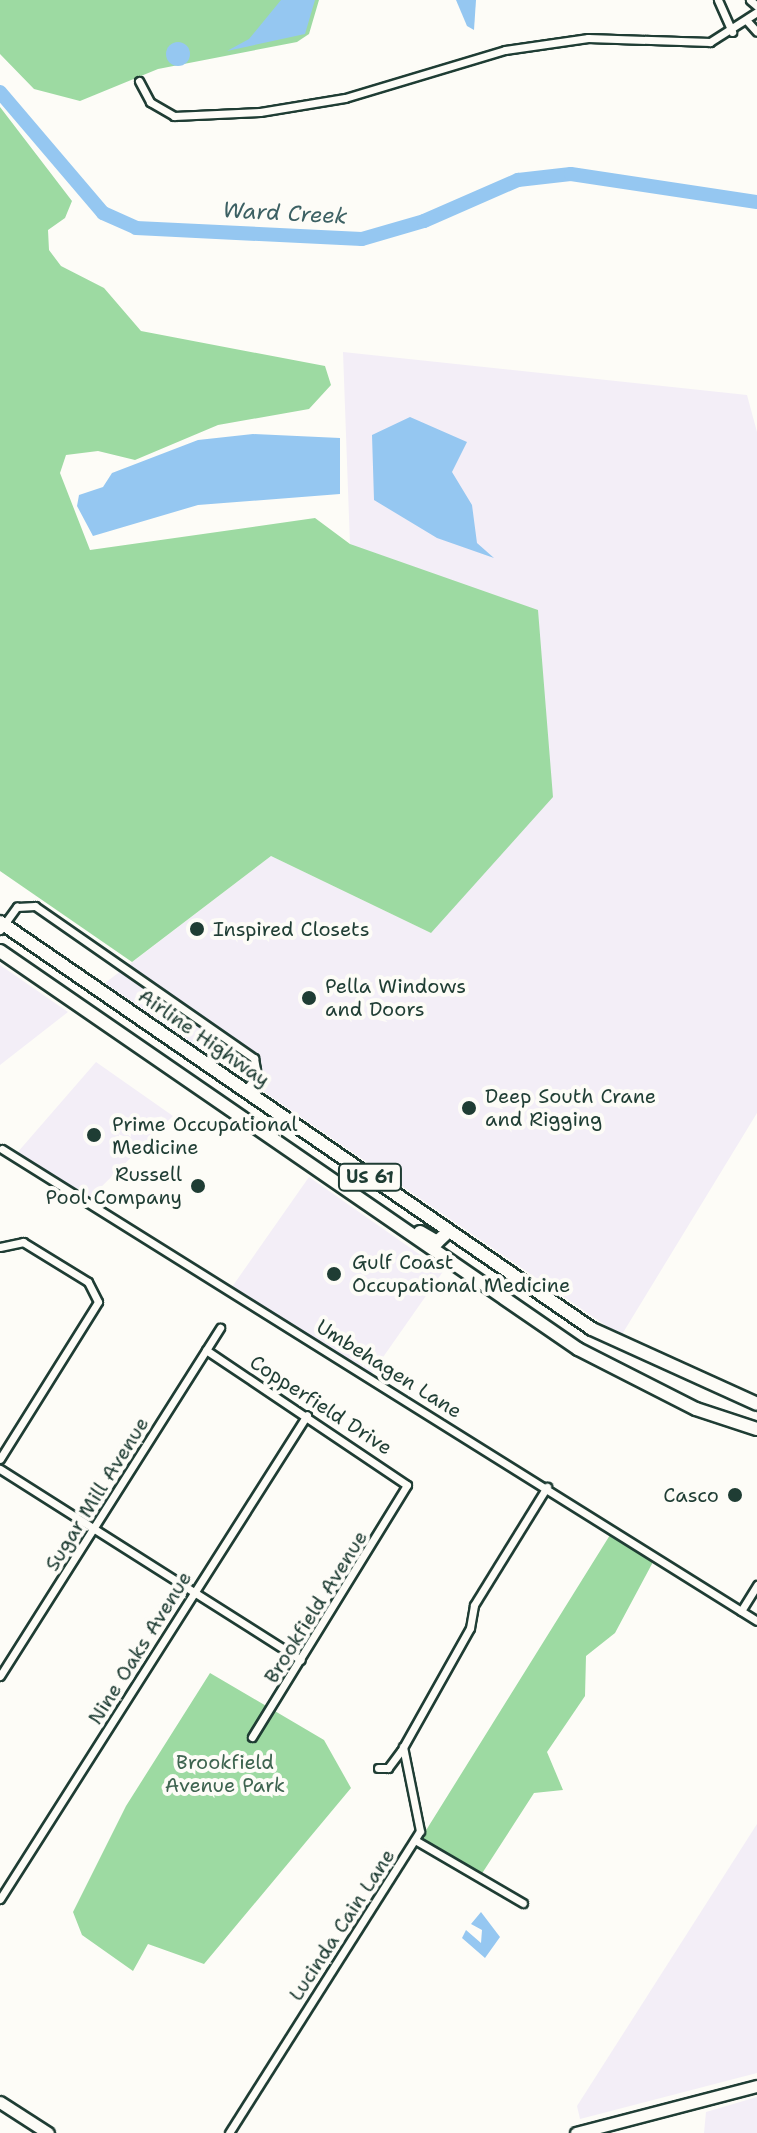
<!DOCTYPE html>
<style>
body{margin:0}
#map{position:relative;width:757px;height:2133px;overflow:hidden;background:#fdfcf7;font-family:"Shantell Sans",sans-serif}
div>[style]{position:absolute}
[style*='--x']{left:calc(var(--x)*1px);top:calc(var(--y)*1px);width:calc(var(--w)*1px);rotate:calc(var(--a)*1deg)}
.built>*{inset:0;background:#f3eef7;transform-origin:0 0}
.green>*{inset:0;background:#9ddaa2}
.water>*{inset:0;background:#95c7f1}
.round{border-radius:50%}
.river>*{height:14px;margin:-7px;padding:0 7px;transform-origin:7px;border-radius:7px;background:#95c7f1}
.roads{filter:drop-shadow(2px 0 #1f3d34) drop-shadow(-2px 0 #1f3d34) drop-shadow(0 2px #1f3d34) drop-shadow(0 -2px #1f3d34)}
.street>*{height:7px;margin:-3.5px;padding:0 3.5px;transform-origin:3.5px;border-radius:3.5px;background:#fdfcf7}
.primary>*{height:11px;margin:-5.5px;padding:0 5.5px;transform-origin:5.5px;border-radius:5.5px;background:#fdfcf7}
.highway>*{height:12px;margin:-6px;padding:0 6px;transform-origin:6px;border-radius:6px;background:#fdfcf7}
.dots>*{width:22px;height:22px;translate:-50% -50%;box-sizing:border-box;border:4px solid #fdfcf7;border-radius:50%}
span{translate:-50% -50%;white-space:nowrap;text-align:center;line-height:1.15;-webkit-text-stroke:8px #fdfcf7;paint-order:stroke}
.shield-label span{padding:2px 6px;background:#fdfcf7;border:2px solid;border-radius:6px;-webkit-text-stroke-width:0}
.shield-label{font-size:18px;color:#1f3d34;font-weight:700}
.poi-label{font-size:20px;color:#1f3d34}
.left{translate:0 -50%;text-align:left}
.right{translate:-100% -50%;text-align:right}
.street-label{font-size:20px;color:#1f3d34}
.park-label{font-size:20px;color:#3e6450}
.water-label{font-size:22px;color:#3c6063;font-style:italic}
</style>
<div id="map">
<div class="built">
<i style="clip-path:polygon(343px 352px,747px 395px,757px 432px,757px 1113px,621px 1336px,105px 983px,271px 856px,431px 933px,350px 545px)"></i>
<i style="clip-path:polygon(0 965px,68px 1012px,0 1065px)"></i>
<i style="clip-path:polygon(96px 1062px,173px 1116px,90px 1198px,17px 1153px)"></i>
<i style="left:309px;top:1177px;width:164px;height:133px;rotate:35deg"></i>
<i style="clip-path:polygon(757px 1824px,757px 2073px,580px 2119px,577px 2106px)"></i>
<i style="clip-path:polygon(757px 2097px,757px 2133px,704px 2133px,706px 2112px)"></i>
</div>
<div class="green">
<i style="clip-path:polygon(0 0,319px 0,309px 34px,297px 42px,158px 69px,80px 101px,34px 89px,0 54px)"></i>
<i style="clip-path:polygon(0 107px,72px 201px,65px 218px,48px 230px,49px 250px,61px 266px,104px 288px,141px 331px,325px 366px,331px 385px,309px 409px,218px 425px,135px 460px,98px 451px,66px 455px,60px 473px,90px 550px,315px 518px,350px 544px,538px 610px,553px 797px,431px 933px,271px 856px,132px 962px,0 871px)"></i>
<i style="clip-path:polygon(610px 1535px,653px 1562px,615px 1633px,586px 1656px,585px 1696px,547px 1752px,563px 1790px,534px 1793px,481px 1875px,420px 1840px)"></i>
<i style="clip-path:polygon(210px 1673px,324px 1740px,351px 1788px,204px 1964px,148px 1944px,133px 1971px,82px 1935px,73px 1912px,126px 1806px)"></i>
</div>
<div class="water">
<i style="clip-path:polygon(281px 0,315px 0,305px 34px,227px 51px,249px 39px)"></i>
<i style="clip-path:polygon(456px 0,476px 0,474px 30px,467px 26px)"></i>
<i class="round" style="left:166px;top:42px;width:24px;height:24px"></i>
<i style="clip-path:polygon(410px 417px,467px 442px,452px 472px,472px 505px,477px 543px,494px 558px,437px 538px,374px 500px,372px 435px)"></i>
<i style="clip-path:polygon(253px 434px,340px 438px,340px 494px,198px 505px,93px 536px,77px 506px,79px 495px,103px 487px,112px 473px,198px 440px)"></i>
<i style="clip-path:polygon(481px 1912px,500px 1937px,485px 1958px,462px 1938px,466px 1930px,481px 1943px,482px 1930px,471px 1924px)"></i>
</div>
<div class="river">
<i style="--x:0;--y:92;--w:159;--a:49.6"></i>
<i style="--x:103;--y:213;--w:36;--a:24"></i>
<i style="--x:136;--y:228;--w:226;--a:2.8"></i>
<i style="--x:362;--y:239;--w:65;--a:-16.2"></i>
<i style="--x:424;--y:221;--w:103;--a:-23.6"></i>
<i style="--x:518;--y:180;--w:53;--a:-6.5"></i>
<i style="--x:571;--y:174;--w:188;--a:8.6"></i>
</div>
<div class="roads">
<div class="street">
<i style="--x:718;--y:0;--w:35;--a:66"></i>
<i style="--x:750;--y:0;--w:9;--a:41"></i>
<i style="--x:748;--y:22;--w:13;--a:48"></i>
<i style="--x:139;--y:81;--w:24;--a:62"></i>
<i style="--x:150;--y:102;--w:28;--a:30"></i>
<i style="--x:174;--y:116;--w:86;--a:-2.7"></i>
<i style="--x:260;--y:112;--w:86;--a:-9.4"></i>
<i style="--x:345;--y:98;--w:167;--a:-16.7"></i>
<i style="--x:505;--y:50;--w:84;--a:-8.2"></i>
<i style="--x:588;--y:38;--w:122;--a:1.9"></i>
<i style="--x:710;--y:42;--w:56;--a:-32.6"></i>
<i style="--x:0;--y:930;--w:29;--a:-54"></i>
<i style="--x:17;--y:907;--w:18;--a:-3"></i>
<i style="--x:35;--y:906;--w:267;--a:34.8"></i>
<i style="--x:254;--y:1058;--w:17;--a:80"></i>
<i style="--x:257;--y:1075;--w:20;--a:127"></i>
<i style="--x:2;--y:1149;--w:890;--a:32.01"></i>
<i style="--x:0;--y:1247;--w:24;--a:-12"></i>
<i style="--x:23;--y:1242;--w:76;--a:31.6"></i>
<i style="--x:88;--y:1282;--w:22;--a:63"></i>
<i style="--x:98;--y:1302;--w:185;--a:122"></i>
<i style="--x:206;--y:1350;--w:242;--a:33.9"></i>
<i style="--x:407;--y:1485;--w:296;--a:121.6"></i>
<i style="--x:0;--y:1469;--w:356;--a:32.4"></i>
<i style="--x:741;--y:1611;--w:31;--a:-58"></i>
<i style="--x:0;--y:1676;--w:412;--a:-57.7"></i>
<i style="--x:378;--y:1768;--w:10;--a:0"></i>
<i style="--x:388;--y:1768;--w:21;--a:-53"></i>
<i style="--x:401;--y:1751;--w:141;--a:-60.7"></i>
<i style="--x:470;--y:1628;--w:23;--a:-80"></i>
<i style="--x:474;--y:1605;--w:139;--a:-58.3"></i>
<i style="--x:415;--y:1840;--w:125;--a:30.3"></i>
<i style="--x:0;--y:1899;--w:573;--a:-57.61"></i>
<i style="--x:229;--y:2133;--w:357;--a:-57.7"></i>
<i style="--x:420;--y:1831;--w:86;--a:-101.4"></i>
</div>
<div class="primary">
<i style="--x:0;--y:2102;--w:57;--a:32.9"></i>
<i style="--x:576;--y:2133;--w:187;--a:-14.6"></i>
</div>
<div class="highway">
<i style="--x:0;--y:922;--w:718;--a:34.51"></i>
<i style="--x:592;--y:1329;--w:181;--a:24.4"></i>
<i style="--x:0;--y:951;--w:702;--a:34.55"></i>
<i style="--x:578;--y:1349;--w:132;--a:27"></i>
<i style="--x:696;--y:1409;--w:64;--a:18.2"></i>
<i style="--x:420;--y:1232;--w:20;--a:30"></i>
<i style="--x:437;--y:1242;--w:16;--a:-43"></i>
</div>
</div>
<div class="dots">
<i style="left:197px;top:929px;background:#1f3d34"></i>
<i style="left:309px;top:998px;background:#1f3d34"></i>
<i style="left:469px;top:1108px;background:#1f3d34"></i>
<i style="left:94px;top:1135px;background:#1f3d34"></i>
<i style="left:198px;top:1186px;background:#1f3d34"></i>
<i style="left:334px;top:1274px;background:#1f3d34"></i>
<i style="left:735px;top:1495px;background:#1f3d34"></i>
</div>
<div class="shield-label">
<span style="left:370px;top:1177px">US 61</span>
</div>
<div class="poi-label">
<span class="left" style="left:213px;top:929px">Inspired Closets</span>
<span class="left" style="left:325px;top:998px">Pella Windows<br>and Doors</span>
<span class="left" style="left:485px;top:1108px">Deep South Crane<br>and Rigging</span>
<span class="left" style="left:112px;top:1136px">Prime Occupational<br>Medicine</span>
<span class="right" style="left:182px;top:1186px">Russell<br>Pool Company</span>
<span class="left" style="left:352px;top:1274px">Gulf Coast<br>Occupational Medicine</span>
<span class="right" style="left:719px;top:1495px">Casco</span>
</div>
<div class="street-label">
<span style="left:204px;top:1038px;rotate:35deg">Airline Highway</span>
<span style="left:389px;top:1369px;rotate:32deg">Umbehagen Lane</span>
<span style="left:321px;top:1405px;rotate:33deg">Copperfield Drive</span>
<span style="left:97px;top:1494px;rotate:-58deg">Sugar Mill Avenue</span>
<span style="left:316px;top:1607px;rotate:-58deg">Brookfield Avenue</span>
<span style="left:140px;top:1648px;rotate:-58deg">Nine Oaks Avenue</span>
<span style="left:342px;top:1925px;rotate:-57deg">Lucinda Cain Lane</span>
</div>
<div class="park-label">
<span style="left:225px;top:1774px">Brookfield<br>Avenue Park</span>
</div>
<div class="water-label">
<span style="left:285px;top:213px;rotate:3deg">Ward Creek</span>
</div>
</div>
